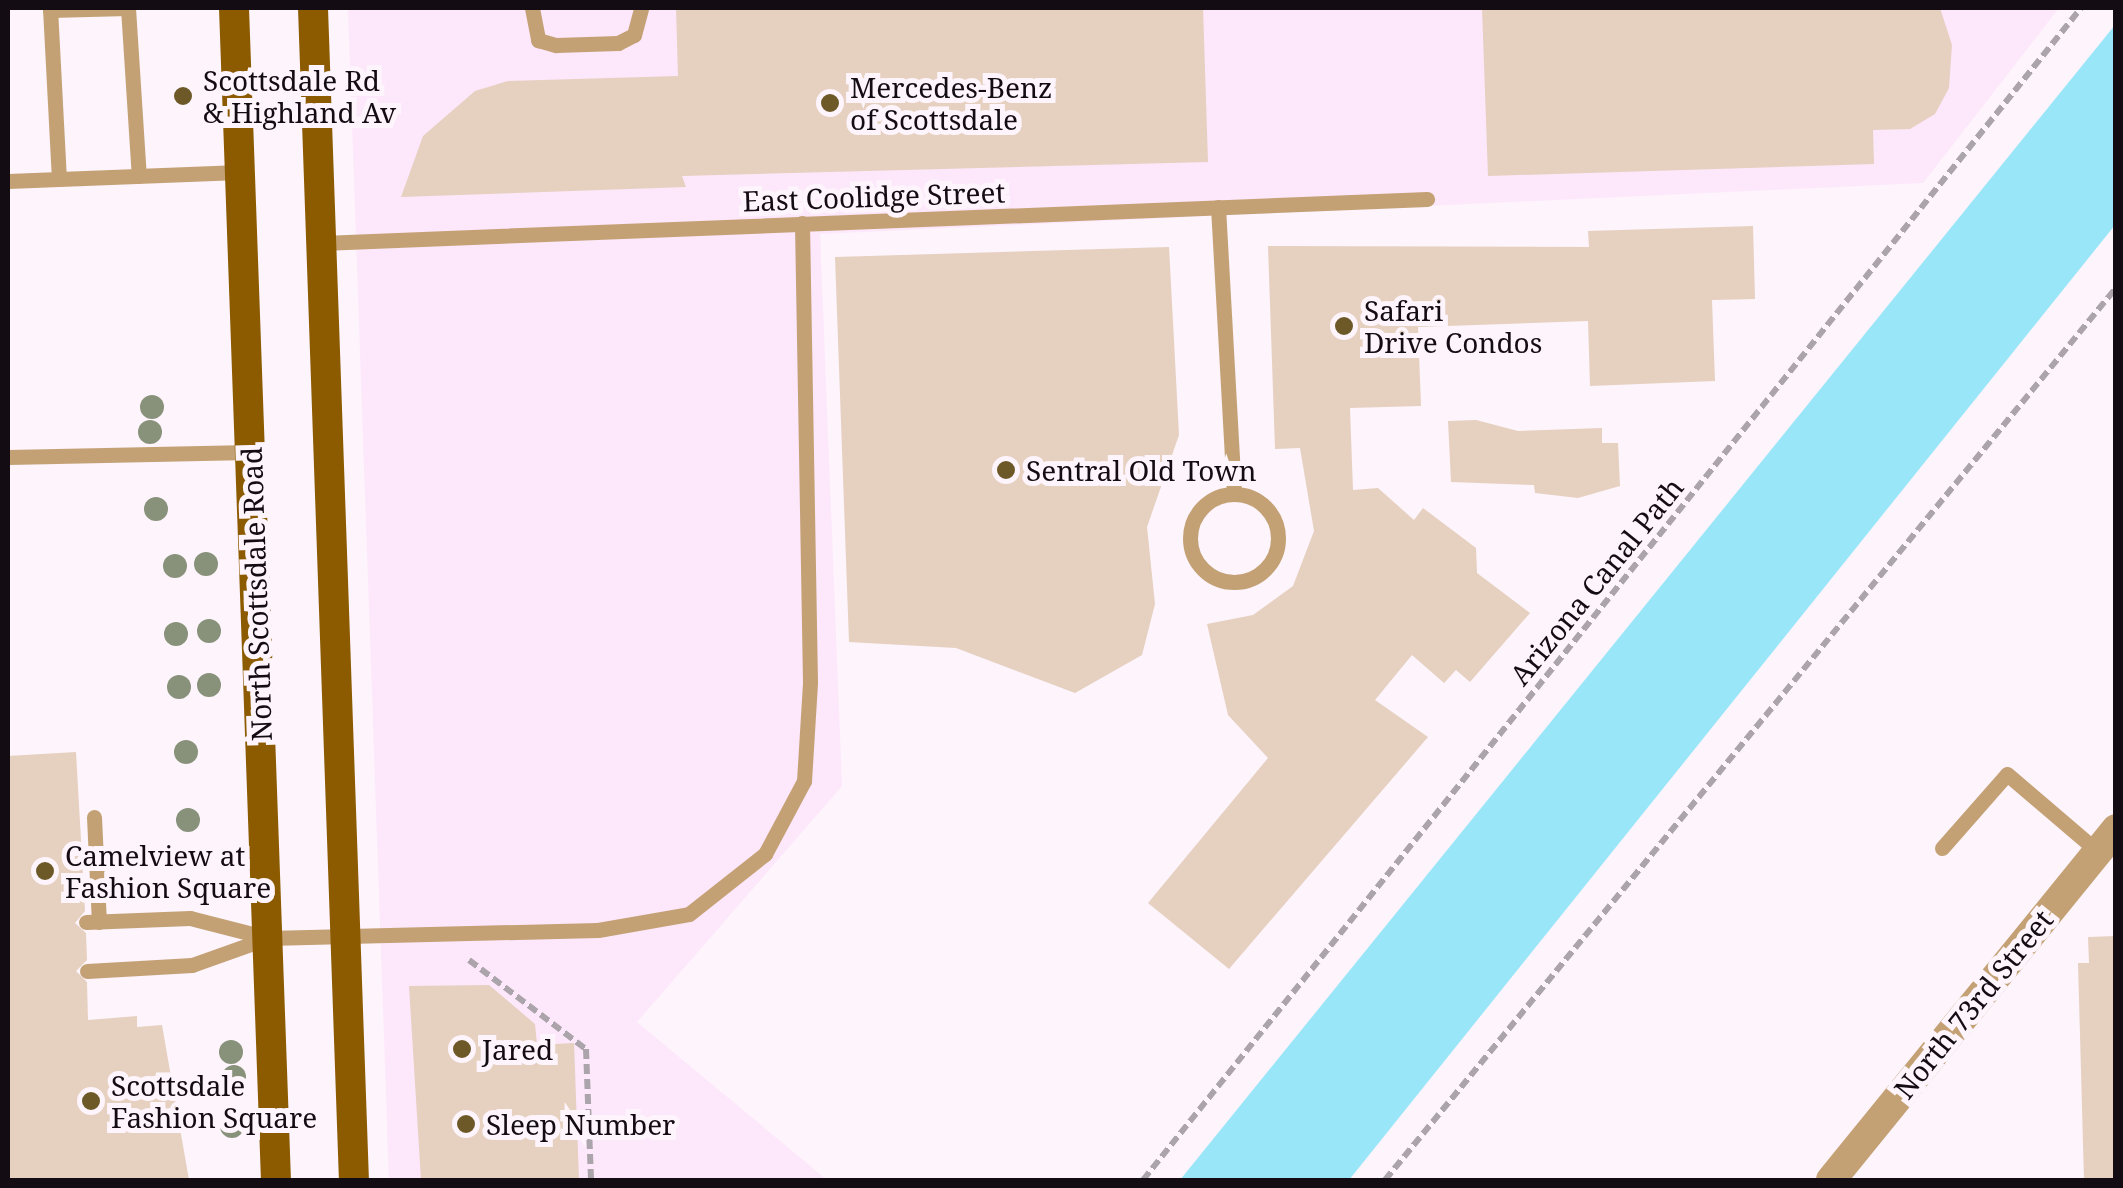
<!DOCTYPE html>
<style>
body{margin:0}
#map{position:relative;width:2123px;height:1188px;overflow:hidden;background:#fdf4fc;font-family:"Noto Serif",serif}
div>[style]{position:absolute}
[style*='--x']{left:calc(var(--x)*1px);top:calc(var(--y)*1px);width:calc(var(--w)*1px);rotate:calc(var(--a)*1deg)}
.built>*{inset:0;background:#fde7fa}
.water>*{inset:0;background:#99e6f9}
.building>*{inset:0;background:#e6d0c0}
.path>*{height:6px;margin-top:-3px;transform-origin:0;background:repeating-linear-gradient(90deg,#aca4ab 0 10px,transparent 0 15px)}
.lane>*{height:15px;margin:-7.5px;padding:0 7.5px;transform-origin:7.5px;border-radius:7.5px;background:#c4a175}
.lane>.ring{margin:-7.5px;padding:0;box-sizing:content-box;background:none;border:15px solid #c4a175;border-radius:50%}
.street>*{height:30px;margin:-15px;padding:0 15px;transform-origin:15px;border-radius:15px;background:#c4a175}
.primary>*{height:30px;margin:-15px;padding:0 15px;transform-origin:15px;border-radius:15px;background:#8c5b00}
.trees>*{width:24px;height:24px;margin:-12px;border-radius:50%;background:#88917a}
.dots>*{width:28px;height:28px;translate:-50% -50%;box-sizing:border-box;border:5px solid #fdf4fc;border-radius:50%}
span{translate:-50% -50%;white-space:nowrap;text-align:center;line-height:1.15;-webkit-text-stroke:10px #fdf4fc;paint-order:stroke}
.poi-label{font-size:28px;color:#130c12}
.left{translate:0 -50%;text-align:left}
.street-label{font-size:28px;color:#130c12}
.frame{position:absolute;inset:0;border:10px solid #130c12;pointer-events:none}
</style>
<div id="map">
<div class="built">
<i style="clip-path:polygon(348px 8px,2059px 8px,1923px 183px,820px 234px,842px 786px,637px 1022px,827px 1180px,389px 1180px)"></i>
</div>
<div class="water">
<i style="clip-path:polygon(2115px 25px,2115px 225px,1349px 1180px,1180px 1180px)"></i>
</div>
<div class="building">
<i style="clip-path:polygon(676px 8px,1203px 8px,1208px 162px,682px 176px,686px 187px,401px 197px,423px 136px,475px 91px,508px 81px,678px 76px)"></i>
<i style="clip-path:polygon(1482px 8px,1940px 8px,1952px 45px,1949px 88px,1935px 114px,1910px 129px,1873px 130px,1874px 164px,1488px 176px)"></i>
<i style="clip-path:polygon(1753px 226px,1755px 299px,1712px 300px,1715px 381px,1590px 386px,1588px 321px,1418px 327px,1421px 406px,1350px 408px,1353px 490px,1378px 488px,1414px 520px,1423px 508px,1476px 548px,1477px 573px,1530px 613px,1470px 682px,1456px 670px,1444px 683px,1412px 655px,1375px 700px,1428px 737px,1229px 969px,1148px 903px,1268px 758px,1228px 715px,1207px 624px,1253px 615px,1293px 586px,1314px 531px,1300px 448px,1275px 449px,1268px 246px,1589px 247px,1588px 231px)"></i>
<i style="clip-path:polygon(1169px 247px,1179px 435px,1147px 527px,1155px 604px,1142px 655px,1075px 693px,956px 648px,849px 642px,835px 257px)"></i>
<i style="clip-path:polygon(1476px 420px,1518px 431px,1602px 428px,1602px 443px,1618px 443px,1620px 486px,1578px 498px,1535px 493px,1534px 485px,1451px 482px,1448px 421px)"></i>
<i style="clip-path:polygon(76px 752px,85px 911px,75px 923px,86px 933px,87px 960px,76px 971px,87px 982px,88px 1020px,137px 1016px,137px 1027px,162px 1025px,189px 1180px,8px 1180px,8px 756px)"></i>
<i style="clip-path:polygon(2116px 936px,2116px 1180px,2084px 1180px,2078px 963px,2089px 963px,2088px 937px)"></i>
<i style="clip-path:polygon(489px 985px,535px 1024px,537px 1045px,574px 1043px,579px 1180px,421px 1180px,409px 986px)"></i>
</div>
<div class="path">
<i style="--x:469;--y:960;--w:147;--a:37.3"></i>
<i style="--x:586;--y:1049;--w:131;--a:87.8"></i>
<i style="--x:1143;--y:1180;--w:1501;--a:-51.33"></i>
<i style="--x:1385;--y:1180;--w:1153;--a:-50.67"></i>
</div>
<div class="lane">
<i style="--x:50;--y:8;--w:171;--a:87"></i>
<i style="--x:59;--y:179;--w:181;--a:-2.2"></i>
<i style="--x:532;--y:8;--w:33;--a:79"></i>
<i style="--x:538;--y:40;--w:19;--a:16"></i>
<i style="--x:556;--y:45;--w:62;--a:-1.8"></i>
<i style="--x:618;--y:43;--w:18;--a:-27"></i>
<i style="--x:634;--y:35;--w:28;--a:-75"></i>
<i style="--x:50;--y:10;--w:78;--a:-1.5"></i>
<i style="--x:128;--y:8;--w:168;--a:86.3"></i>
<i style="--x:8;--y:181;--w:51;--a:-2.2"></i>
<i style="--x:1218;--y:207;--w:287;--a:86.8"></i>
<i style="--x:322;--y:243;--w:1106;--a:-2.28"></i>
<i style="--x:8;--y:457;--w:242;--a:-1.2"></i>
<i class="ring" style="left:1190px;top:494px;width:73px;height:73px"></i>
<i style="--x:94;--y:817;--w:105;--a:87.3"></i>
<i style="--x:1942;--y:848;--w:98;--a:-48.7"></i>
<i style="--x:2007;--y:774;--w:118;--a:40.5"></i>
<i style="--x:86;--y:922;--w:104;--a:-2.2"></i>
<i style="--x:190;--y:918;--w:81;--a:14.4"></i>
<i style="--x:268;--y:938;--w:330;--a:-1.4"></i>
<i style="--x:598;--y:930;--w:92;--a:-10"></i>
<i style="--x:689;--y:914;--w:97;--a:-38.3"></i>
<i style="--x:765;--y:854;--w:83;--a:-61.9"></i>
<i style="--x:804;--y:781;--w:99;--a:-86.5"></i>
<i style="--x:810;--y:682;--w:459;--a:-91"></i>
<i style="--x:87;--y:971;--w:105;--a:-3.3"></i>
<i style="--x:192;--y:965;--w:81;--a:-19.6"></i>
</div>
<div class="street">
<i style="--x:1831;--y:1180;--w:452;--a:-50.9"></i>
</div>
<div class="primary">
<i style="--x:234;--y:8;--w:1173;--a:87.95"></i>
<i style="--x:313;--y:8;--w:1173;--a:88"></i>
</div>
<div class="trees">
<i style="left:152px;top:407px"></i>
<i style="left:150px;top:432px"></i>
<i style="left:156px;top:509px"></i>
<i style="left:206px;top:564px"></i>
<i style="left:175px;top:566px"></i>
<i style="left:209px;top:631px"></i>
<i style="left:176px;top:634px"></i>
<i style="left:209px;top:685px"></i>
<i style="left:179px;top:687px"></i>
<i style="left:186px;top:752px"></i>
<i style="left:188px;top:820px"></i>
<i style="left:231px;top:1052px"></i>
<i style="left:234px;top:1077px"></i>
<i style="left:232px;top:1126px"></i>
</div>
<div class="dots">
<i style="left:183px;top:96px;background:#6d5928"></i>
<i style="left:830px;top:103px;background:#6d5928"></i>
<i style="left:1344px;top:326px;background:#6d5928"></i>
<i style="left:1006px;top:470px;background:#6d5928"></i>
<i style="left:45px;top:871px;background:#6d5928"></i>
<i style="left:462px;top:1049px;background:#6d5928"></i>
<i style="left:91px;top:1101px;background:#6d5928"></i>
<i style="left:466px;top:1124px;background:#6d5928"></i>
</div>
<div class="poi-label">
<span class="left" style="left:203px;top:96px">Scottsdale Rd<br>&amp; Highland Av</span>
<span class="left" style="left:850px;top:103px">Mercedes-Benz<br>of Scottsdale</span>
<span class="left" style="left:1364px;top:326px">Safari<br>Drive Condos</span>
<span class="left" style="left:1026px;top:470px">Sentral Old Town</span>
<span class="left" style="left:65px;top:871px">Camelview at<br>Fashion Square</span>
<span class="left" style="left:482px;top:1049px">Jared</span>
<span class="left" style="left:111px;top:1101px">Scottsdale<br>Fashion Square</span>
<span class="left" style="left:486px;top:1124px">Sleep Number</span>
</div>
<div class="street-label">
<span style="left:874px;top:196px;rotate:-2deg">East Coolidge Street</span>
<span style="left:1596px;top:581px;rotate:-51deg">Arizona Canal Path</span>
<span style="left:256px;top:594px;rotate:-92deg">North Scottsdale Road</span>
<span style="left:1973px;top:1004px;rotate:-51deg">North 73rd Street</span>
</div>
<div class="frame"></div>
</div>
